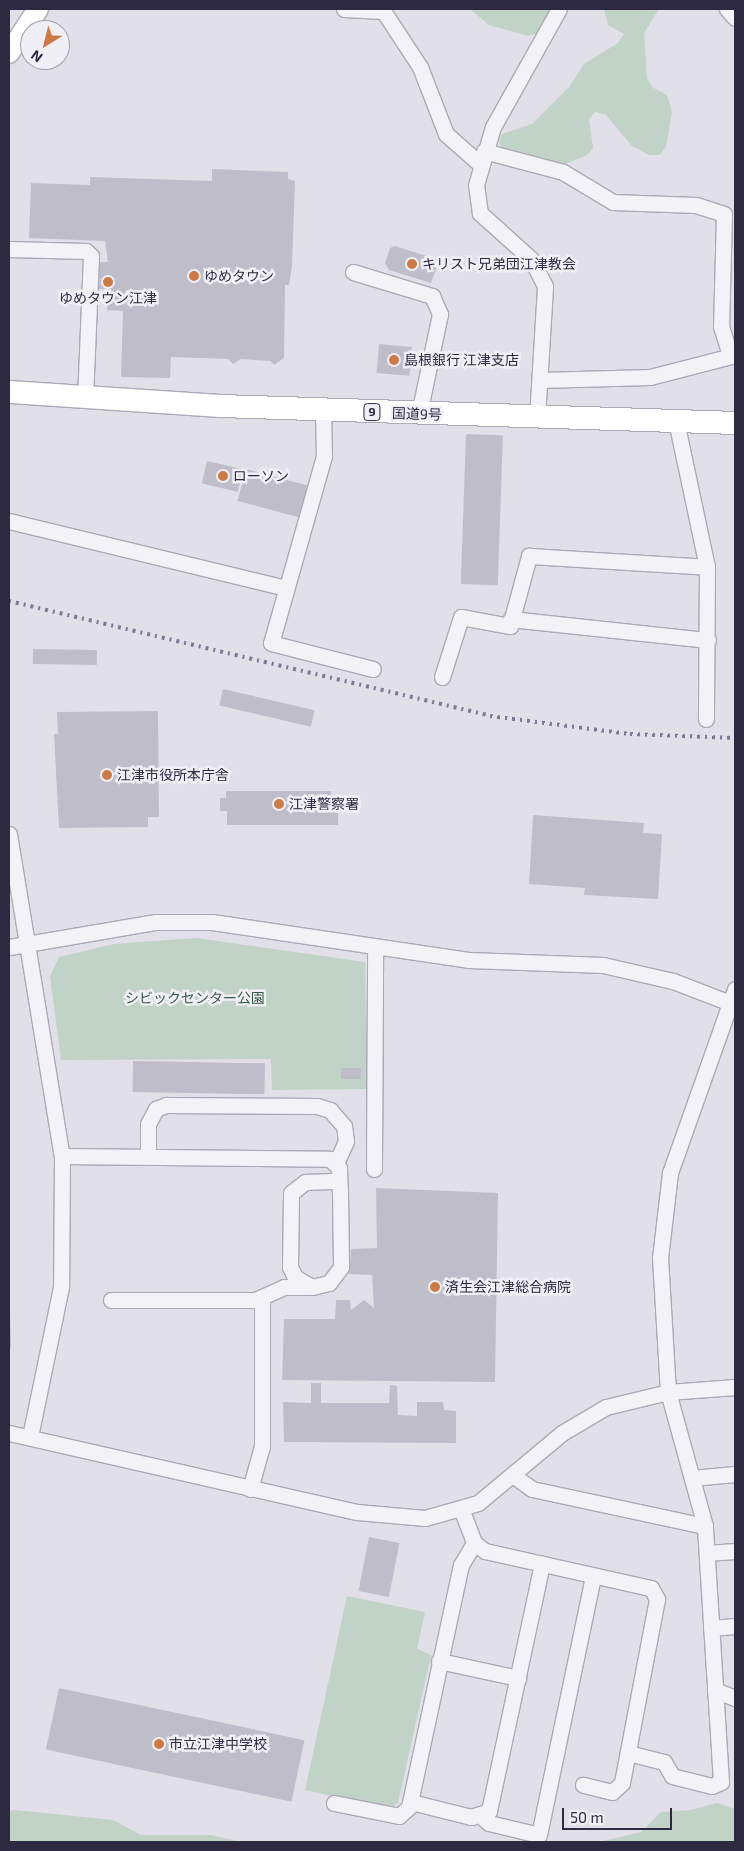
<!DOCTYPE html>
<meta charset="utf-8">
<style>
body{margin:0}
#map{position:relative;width:744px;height:1851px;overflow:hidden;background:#e1e0e9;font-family:"Exo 2","Noto Sans JP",sans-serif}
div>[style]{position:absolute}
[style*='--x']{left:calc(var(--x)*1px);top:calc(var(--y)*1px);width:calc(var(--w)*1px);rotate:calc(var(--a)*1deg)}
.green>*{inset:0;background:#c1d2c6}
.building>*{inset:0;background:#c0bdcb;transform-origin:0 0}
.roads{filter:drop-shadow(1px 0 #aba9b6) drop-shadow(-1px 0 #aba9b6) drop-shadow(0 1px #aba9b6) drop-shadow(0 -1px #aba9b6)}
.minor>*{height:15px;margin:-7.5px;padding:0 7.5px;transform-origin:7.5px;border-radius:7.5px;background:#f3f3f7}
.major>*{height:20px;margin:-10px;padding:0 10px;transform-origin:10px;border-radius:10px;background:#fff}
.highway>*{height:22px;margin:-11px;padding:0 11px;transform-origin:11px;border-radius:11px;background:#fff}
.rail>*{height:4px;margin-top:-2px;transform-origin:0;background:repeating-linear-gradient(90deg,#7e7992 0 2.5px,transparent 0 7.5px)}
.dots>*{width:14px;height:14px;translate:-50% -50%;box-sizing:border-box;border:2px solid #f0eff6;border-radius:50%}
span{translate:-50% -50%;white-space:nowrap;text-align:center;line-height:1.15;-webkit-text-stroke:5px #f0eff6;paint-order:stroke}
.shield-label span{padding:1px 4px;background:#f0eff6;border:1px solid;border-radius:4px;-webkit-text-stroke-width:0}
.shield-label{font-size:12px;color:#2d2940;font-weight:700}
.poi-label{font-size:14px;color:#2d2940}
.left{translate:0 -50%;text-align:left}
.street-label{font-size:14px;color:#2d2940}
.park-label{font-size:14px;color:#365b44}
.frame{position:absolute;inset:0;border:10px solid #2d2940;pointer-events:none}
.north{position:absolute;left:20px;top:20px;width:50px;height:50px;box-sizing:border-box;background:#f0eff6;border:1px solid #a2a0ad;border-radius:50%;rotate:216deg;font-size:14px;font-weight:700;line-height:20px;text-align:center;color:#2d2940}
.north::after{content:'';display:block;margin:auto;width:18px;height:22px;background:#cc7b46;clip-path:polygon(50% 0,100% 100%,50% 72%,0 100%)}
.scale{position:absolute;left:562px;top:1808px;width:110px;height:22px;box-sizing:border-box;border:2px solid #2d2940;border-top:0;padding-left:6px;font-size:15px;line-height:18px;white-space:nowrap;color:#2d2940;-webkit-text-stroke:4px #f0eff6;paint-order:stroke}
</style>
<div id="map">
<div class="green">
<i style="clip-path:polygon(470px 9px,554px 9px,539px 33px,528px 36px,489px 25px)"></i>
<i style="clip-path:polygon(604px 9px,659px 9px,644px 33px,647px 79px,652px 87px,667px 95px,672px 112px,666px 147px,659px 155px,649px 155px,632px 146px,605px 114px,595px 112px,589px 119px,593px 148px,587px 155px,558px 167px,504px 154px,499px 142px,502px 134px,532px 124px,569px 87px,584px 64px,618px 43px,624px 34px,608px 25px)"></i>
<i style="clip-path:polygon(196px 938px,365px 962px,367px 1089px,272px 1090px,271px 1059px,61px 1060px,50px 976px,59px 957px,114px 944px)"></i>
<i style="clip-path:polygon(347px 1596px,425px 1612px,417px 1649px,431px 1655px,398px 1803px,389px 1809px,305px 1790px)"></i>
<i style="clip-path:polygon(717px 1803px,735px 1809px,735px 1842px,599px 1842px,641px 1832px,661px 1812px,691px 1810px)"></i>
<i style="clip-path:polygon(15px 1810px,113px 1820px,141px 1835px,211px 1835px,241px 1842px,9px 1842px,9px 1811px)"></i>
</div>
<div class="building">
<i style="clip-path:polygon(212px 169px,288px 172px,288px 179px,295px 181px,292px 266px,289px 285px,285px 285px,284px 358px,274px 365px,270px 361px,241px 359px,233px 364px,228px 359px,171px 357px,170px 378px,121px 377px,123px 311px,107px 310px,108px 289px,99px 289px,100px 262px,108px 262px,105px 241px,29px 238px,31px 183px,90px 185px,90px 177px,212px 181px)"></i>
<i style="clip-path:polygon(395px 246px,439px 260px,431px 283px,389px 270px,385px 263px,390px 248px)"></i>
<i style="left:379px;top:344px;width:33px;height:29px;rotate:5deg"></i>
<i style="left:466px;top:434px;width:37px;height:150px;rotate:2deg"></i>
<i style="left:207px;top:461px;width:37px;height:23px;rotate:13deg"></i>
<i style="left:246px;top:469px;width:64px;height:33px;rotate:15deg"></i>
<i style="left:33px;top:649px;width:64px;height:15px;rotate:1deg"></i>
<i style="left:223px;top:689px;width:94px;height:17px;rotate:13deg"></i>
<i style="clip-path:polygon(158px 711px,159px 817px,148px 817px,148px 827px,59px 828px,54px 734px,58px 734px,57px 712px)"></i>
<i style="clip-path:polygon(226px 791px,331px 791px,331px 798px,338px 798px,338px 825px,227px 825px,227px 811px,220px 811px,220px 798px,226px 798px)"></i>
<i style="clip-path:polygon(533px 815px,644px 823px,643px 833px,662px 834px,658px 899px,584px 895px,585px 888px,529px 884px)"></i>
<i style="left:133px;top:1061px;width:132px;height:31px;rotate:1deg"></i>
<i style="left:341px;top:1068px;width:20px;height:11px"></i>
<i style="clip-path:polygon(376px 1188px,498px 1193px,495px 1382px,282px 1380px,284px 1319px,335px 1319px,336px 1300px,350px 1300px,351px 1310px,364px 1300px,374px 1308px,372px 1275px,349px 1274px,351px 1249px,377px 1248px)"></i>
<i style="clip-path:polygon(9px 1277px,11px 1347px,9px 1351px)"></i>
<i style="clip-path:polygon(311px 1383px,321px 1383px,321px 1403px,389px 1403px,390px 1385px,397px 1386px,398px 1415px,417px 1416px,417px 1402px,443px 1402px,444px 1410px,456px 1411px,456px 1443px,284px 1442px,283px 1402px,311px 1403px)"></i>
<i style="left:369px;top:1537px;width:31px;height:55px;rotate:11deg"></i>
<i style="left:59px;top:1688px;width:251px;height:63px;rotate:12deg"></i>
</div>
<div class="roads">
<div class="minor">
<i style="--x:344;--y:9;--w:39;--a:3"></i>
<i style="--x:382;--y:9;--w:69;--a:56.8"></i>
<i style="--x:420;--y:67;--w:72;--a:68.8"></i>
<i style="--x:446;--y:134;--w:45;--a:41.4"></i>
<i style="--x:727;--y:9;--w:12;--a:48"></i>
<i style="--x:484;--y:151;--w:82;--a:14.9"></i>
<i style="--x:563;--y:172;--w:58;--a:31"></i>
<i style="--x:613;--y:202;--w:83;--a:2.1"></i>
<i style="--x:696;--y:205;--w:29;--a:18"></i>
<i style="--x:724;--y:214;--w:112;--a:91.5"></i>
<i style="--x:721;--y:326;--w:31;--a:73"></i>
<i style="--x:9;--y:249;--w:77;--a:1.5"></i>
<i style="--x:86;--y:251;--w:7;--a:45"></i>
<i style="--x:91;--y:256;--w:142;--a:92.4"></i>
<i style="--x:353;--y:272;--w:83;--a:16.9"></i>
<i style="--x:432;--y:296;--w:20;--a:66"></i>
<i style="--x:440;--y:314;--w:102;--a:101.9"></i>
<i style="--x:540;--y:380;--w:110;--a:-1.6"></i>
<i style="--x:650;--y:377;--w:88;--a:-14.5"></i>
<i style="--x:323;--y:410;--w:46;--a:88.8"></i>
<i style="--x:324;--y:456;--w:194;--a:105.8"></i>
<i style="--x:271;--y:643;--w:105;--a:14.3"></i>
<i style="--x:537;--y:418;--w:132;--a:-86.5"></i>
<i style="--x:545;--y:286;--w:30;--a:-117"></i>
<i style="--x:531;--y:259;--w:69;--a:-138"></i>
<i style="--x:480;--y:213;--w:28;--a:-98"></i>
<i style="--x:476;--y:185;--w:60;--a:-73.7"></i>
<i style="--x:493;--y:127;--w:135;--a:-60.8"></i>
<i style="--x:676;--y:421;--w:149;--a:78"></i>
<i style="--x:707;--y:567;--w:152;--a:90.4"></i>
<i style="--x:9;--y:521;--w:285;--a:13.6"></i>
<i style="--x:511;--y:619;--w:198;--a:6.1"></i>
<i style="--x:442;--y:677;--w:63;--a:-72.4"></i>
<i style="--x:461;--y:617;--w:50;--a:10.4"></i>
<i style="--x:510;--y:626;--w:73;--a:-74.8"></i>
<i style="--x:529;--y:556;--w:178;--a:3.5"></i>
<i style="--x:9;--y:834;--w:326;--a:80.7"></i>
<i style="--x:62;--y:1156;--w:131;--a:90.4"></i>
<i style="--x:61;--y:1287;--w:153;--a:101.7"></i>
<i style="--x:9;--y:947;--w:149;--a:-9.7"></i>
<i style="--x:156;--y:922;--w:56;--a:0"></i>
<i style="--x:212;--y:922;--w:259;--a:8.4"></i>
<i style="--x:468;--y:960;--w:135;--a:2.1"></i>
<i style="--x:603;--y:965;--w:72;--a:12.9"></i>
<i style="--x:673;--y:981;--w:66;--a:21.2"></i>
<i style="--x:62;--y:1156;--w:268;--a:0.6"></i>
<i style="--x:330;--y:1159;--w:13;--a:45"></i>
<i style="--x:339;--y:1168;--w:23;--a:88"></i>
<i style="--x:340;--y:1191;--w:76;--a:89.2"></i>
<i style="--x:341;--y:1267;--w:20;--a:127"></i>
<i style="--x:329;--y:1283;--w:17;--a:167"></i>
<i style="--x:312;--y:1287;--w:20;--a:-150"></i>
<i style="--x:295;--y:1277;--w:11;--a:-117"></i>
<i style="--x:290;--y:1267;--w:74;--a:-89.2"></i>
<i style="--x:291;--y:1193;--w:18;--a:-38"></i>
<i style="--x:305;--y:1182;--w:34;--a:-2"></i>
<i style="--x:148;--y:1156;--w:32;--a:-90"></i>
<i style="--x:148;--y:1124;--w:17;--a:-62"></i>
<i style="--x:156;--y:1109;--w:11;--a:-22"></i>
<i style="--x:166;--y:1105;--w:151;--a:0.4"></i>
<i style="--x:317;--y:1106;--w:14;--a:17"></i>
<i style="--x:330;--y:1110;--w:21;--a:49"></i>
<i style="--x:344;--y:1126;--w:15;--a:82"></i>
<i style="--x:346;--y:1141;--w:24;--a:114"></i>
<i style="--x:374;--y:1169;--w:221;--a:-89.7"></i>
<i style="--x:111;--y:1300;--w:144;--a:0"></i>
<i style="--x:255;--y:1300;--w:32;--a:-24"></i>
<i style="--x:284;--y:1287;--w:25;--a:0"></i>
<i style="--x:9;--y:1433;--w:357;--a:12.8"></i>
<i style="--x:357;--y:1512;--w:68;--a:5"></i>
<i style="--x:425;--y:1518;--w:55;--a:-15.8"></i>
<i style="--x:478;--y:1503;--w:109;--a:-39.8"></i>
<i style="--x:562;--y:1433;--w:51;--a:-30.6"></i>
<i style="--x:606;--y:1407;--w:64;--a:-13.6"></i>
<i style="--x:668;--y:1392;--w:67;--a:-4.3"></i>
<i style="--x:514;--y:1476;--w:22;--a:36"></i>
<i style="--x:532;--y:1489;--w:177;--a:12.1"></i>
<i style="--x:692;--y:1478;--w:43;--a:-5.3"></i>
<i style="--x:250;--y:1489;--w:45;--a:-74.4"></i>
<i style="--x:262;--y:1446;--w:149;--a:-90"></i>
<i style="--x:462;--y:1511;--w:34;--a:69"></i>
<i style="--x:474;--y:1543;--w:14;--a:36"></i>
<i style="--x:485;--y:1551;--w:170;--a:12.6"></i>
<i style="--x:651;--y:1588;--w:13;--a:61"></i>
<i style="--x:657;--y:1599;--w:187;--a:100.8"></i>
<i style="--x:622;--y:1783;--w:13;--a:138"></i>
<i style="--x:612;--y:1792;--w:30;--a:-166"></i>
<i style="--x:707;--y:1553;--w:28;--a:-4"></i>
<i style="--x:711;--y:1628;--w:24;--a:-5"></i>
<i style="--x:439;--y:1661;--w:81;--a:12.1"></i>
<i style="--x:715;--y:1690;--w:22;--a:22"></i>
<i style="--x:628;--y:1753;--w:37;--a:14"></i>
<i style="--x:664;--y:1762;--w:16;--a:60"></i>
<i style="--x:672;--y:1776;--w:41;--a:14"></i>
<i style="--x:712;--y:1786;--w:10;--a:-24"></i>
<i style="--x:721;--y:1782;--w:256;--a:-93.6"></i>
<i style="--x:705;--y:1526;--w:139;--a:-105.4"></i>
<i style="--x:668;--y:1392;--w:134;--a:-93.4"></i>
<i style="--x:660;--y:1258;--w:86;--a:-83.3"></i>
<i style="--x:670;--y:1173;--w:195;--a:-70.5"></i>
<i style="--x:411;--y:1802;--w:62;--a:14"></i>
<i style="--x:471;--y:1817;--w:19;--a:-18"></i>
<i style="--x:489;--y:1811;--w:253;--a:-77.9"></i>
<i style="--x:334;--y:1803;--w:66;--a:11.3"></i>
<i style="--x:399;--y:1816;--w:13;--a:-42"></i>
<i style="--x:409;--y:1807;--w:248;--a:-77.9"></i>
<i style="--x:461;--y:1565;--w:26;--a:-59"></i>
<i style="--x:482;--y:1817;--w:9;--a:41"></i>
<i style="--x:489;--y:1823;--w:51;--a:13.5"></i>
<i style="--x:539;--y:1835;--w:265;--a:-78.2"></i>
</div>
<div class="major">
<i style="--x:9;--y:53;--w:53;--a:-56.6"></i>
</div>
<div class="highway">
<i style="--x:9;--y:392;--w:212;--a:3.8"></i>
<i style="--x:221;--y:406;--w:514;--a:1.89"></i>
</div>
</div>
<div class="rail">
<i style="--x:9;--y:601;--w:495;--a:13.4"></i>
<i style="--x:490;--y:716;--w:141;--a:7.3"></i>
<i style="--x:630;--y:734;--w:105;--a:2.2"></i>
</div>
<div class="dots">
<i style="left:412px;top:264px;background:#cc7b46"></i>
<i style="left:194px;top:276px;background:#cc7b46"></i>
<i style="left:108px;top:282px;background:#cc7b46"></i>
<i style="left:394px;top:360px;background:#cc7b46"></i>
<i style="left:223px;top:476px;background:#cc7b46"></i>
<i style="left:107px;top:775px;background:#cc7b46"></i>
<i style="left:279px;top:804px;background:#cc7b46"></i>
<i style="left:435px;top:1287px;background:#cc7b46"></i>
<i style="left:159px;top:1744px;background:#cc7b46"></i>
</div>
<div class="shield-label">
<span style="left:372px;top:412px">9</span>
</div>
<div class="poi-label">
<span class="left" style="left:422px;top:264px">キリスト兄弟団江津教会</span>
<span class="left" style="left:204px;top:276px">ゆめタウン</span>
<span style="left:108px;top:298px">ゆめタウン江津</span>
<span class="left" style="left:404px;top:360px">島根銀行 江津支店</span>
<span class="left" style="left:233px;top:476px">ローソン</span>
<span class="left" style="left:117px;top:775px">江津市役所本庁舎</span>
<span class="left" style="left:289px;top:804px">江津警察署</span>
<span class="left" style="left:445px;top:1287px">済生会江津総合病院</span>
<span class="left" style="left:169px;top:1744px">市立江津中学校</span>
</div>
<div class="street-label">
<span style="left:417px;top:414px;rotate:2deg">国道9号</span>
</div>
<div class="park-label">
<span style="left:195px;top:998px">シビックセンター公園</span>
</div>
<div class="frame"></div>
<div class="north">N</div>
<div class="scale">50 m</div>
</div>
